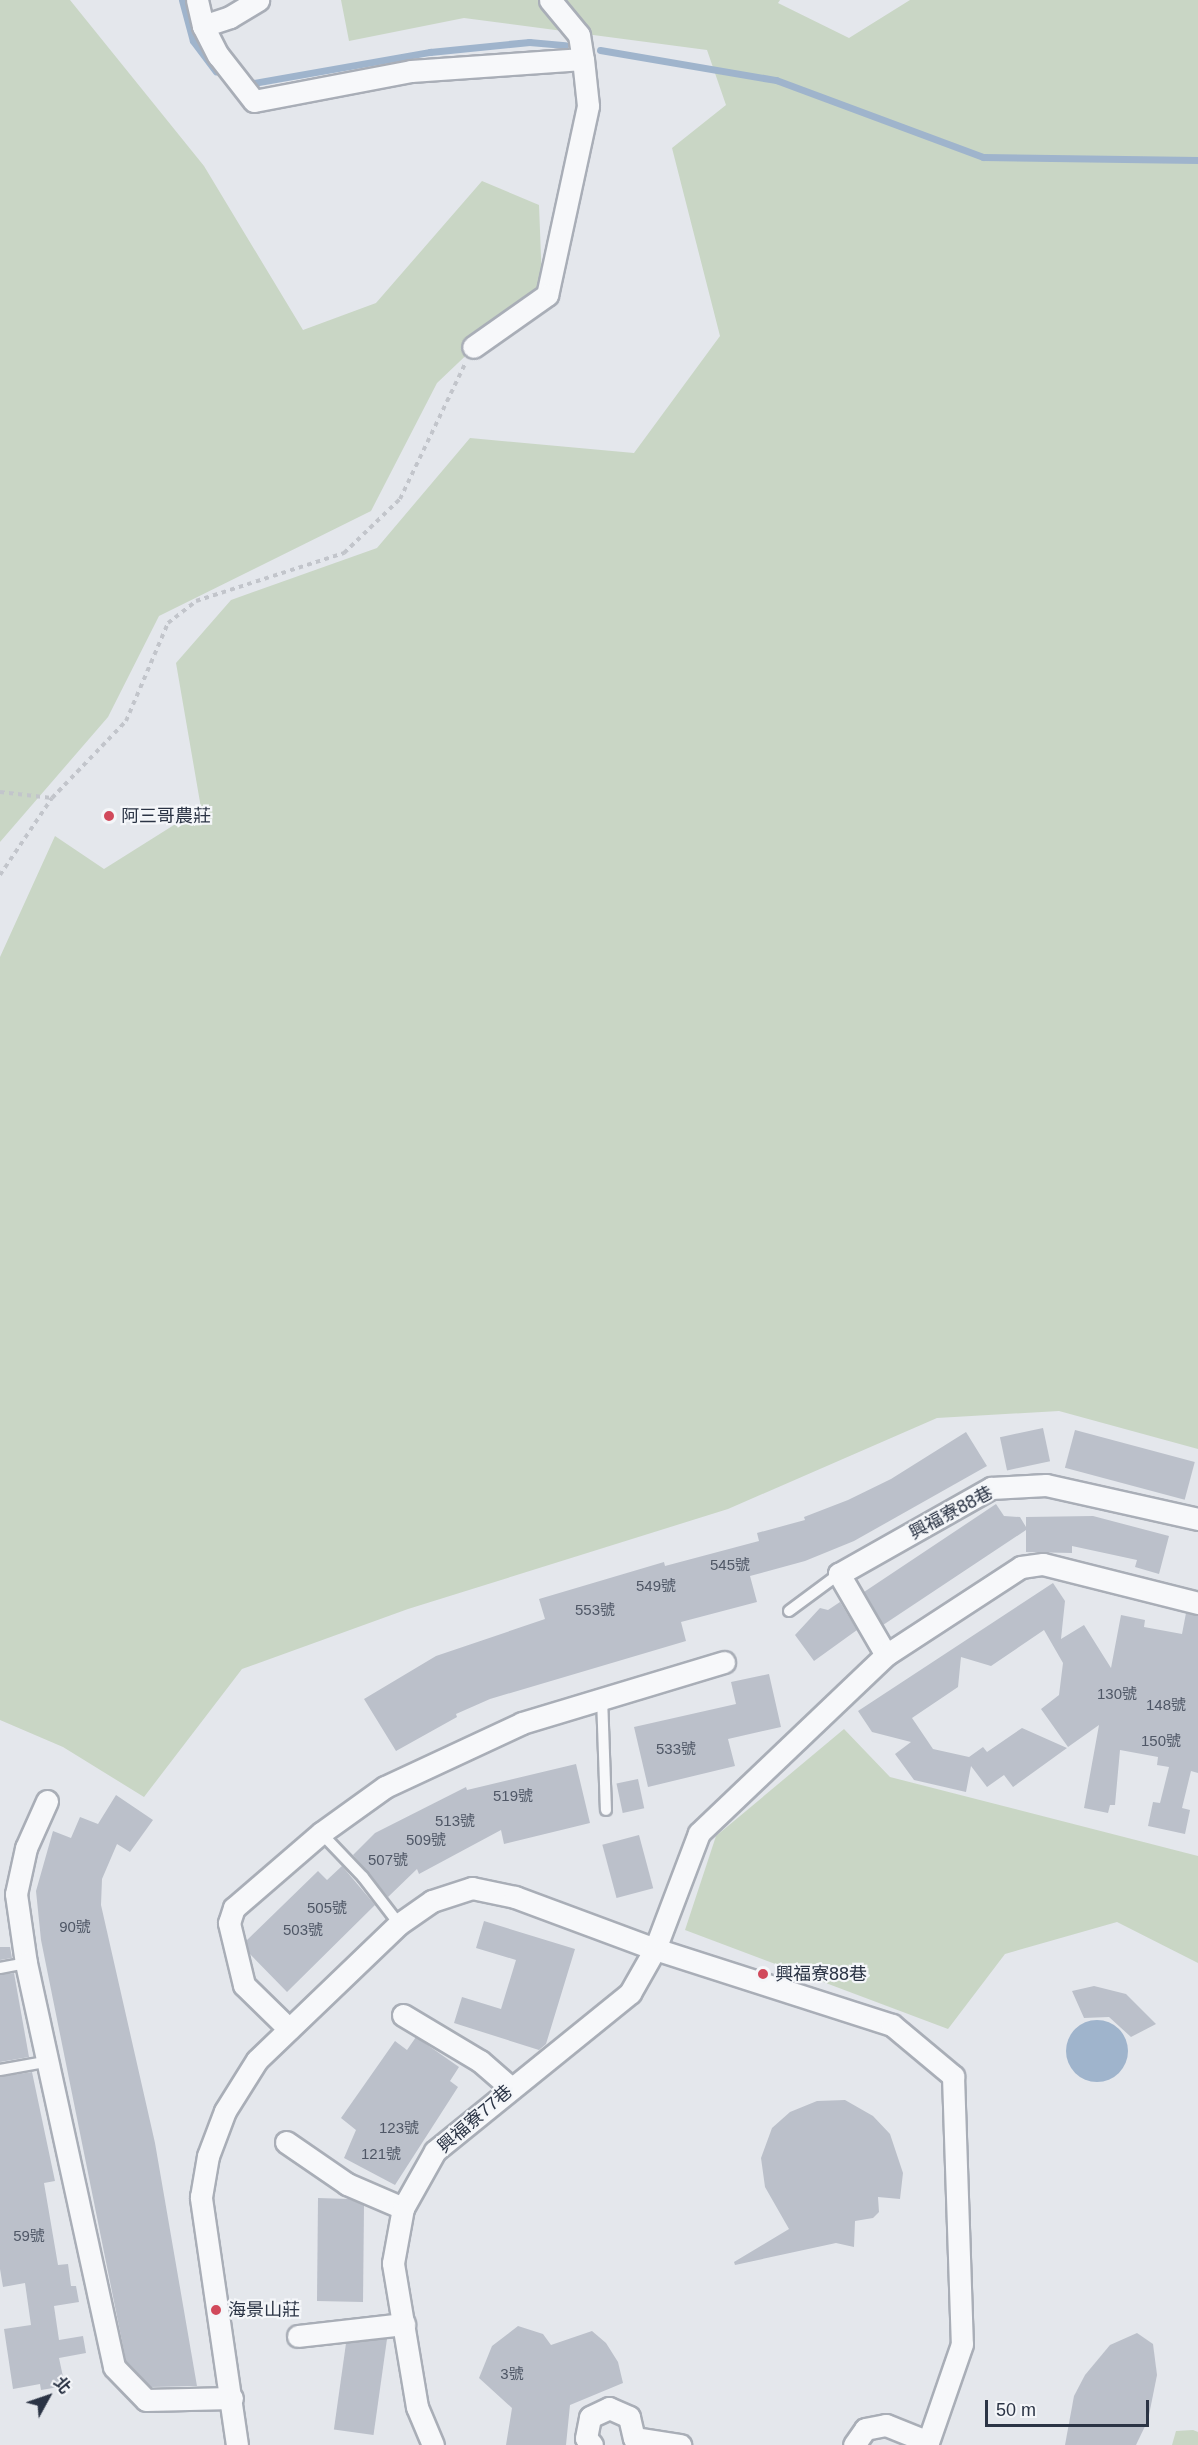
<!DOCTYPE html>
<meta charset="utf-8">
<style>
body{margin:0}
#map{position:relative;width:1198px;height:2445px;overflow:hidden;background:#e4e7ec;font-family:Helvetica,"Noto Sans TC",sans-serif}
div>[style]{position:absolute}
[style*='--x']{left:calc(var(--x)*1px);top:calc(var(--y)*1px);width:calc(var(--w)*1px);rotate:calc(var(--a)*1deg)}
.green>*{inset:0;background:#c9d6c5}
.water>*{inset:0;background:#9fb4cc}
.round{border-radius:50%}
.stream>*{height:7px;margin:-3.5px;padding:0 3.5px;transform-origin:3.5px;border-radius:3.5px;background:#9fb4cc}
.building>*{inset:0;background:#bbc0ca;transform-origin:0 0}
.path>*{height:4px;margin-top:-2px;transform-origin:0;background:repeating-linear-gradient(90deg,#c2c5cb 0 4.5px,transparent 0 9px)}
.roads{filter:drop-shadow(2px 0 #a9aeb7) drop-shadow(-2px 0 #a9aeb7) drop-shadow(0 2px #a9aeb7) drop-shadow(0 -2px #a9aeb7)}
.service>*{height:10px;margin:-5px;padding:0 5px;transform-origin:5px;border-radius:5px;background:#f7f8fa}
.minor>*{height:21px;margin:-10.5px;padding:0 10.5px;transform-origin:10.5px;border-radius:10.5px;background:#f7f8fa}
.dots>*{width:16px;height:16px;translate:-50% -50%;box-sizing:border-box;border:3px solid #f4f6f9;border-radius:50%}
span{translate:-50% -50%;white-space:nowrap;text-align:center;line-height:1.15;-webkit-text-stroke:4.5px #f4f6f9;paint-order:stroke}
.number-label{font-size:15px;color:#4f5766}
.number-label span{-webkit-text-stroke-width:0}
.poi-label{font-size:18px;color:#2b3445}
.left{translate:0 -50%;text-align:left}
.street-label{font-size:18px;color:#2b3445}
.north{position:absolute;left:18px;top:2367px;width:60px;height:60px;-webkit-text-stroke:4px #f4f6f9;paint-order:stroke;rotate:50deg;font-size:16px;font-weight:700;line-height:24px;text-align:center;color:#2b3445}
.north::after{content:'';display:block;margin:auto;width:21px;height:27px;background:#2b3445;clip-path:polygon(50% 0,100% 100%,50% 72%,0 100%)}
.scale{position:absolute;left:985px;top:2400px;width:164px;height:27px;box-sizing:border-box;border:3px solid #2b3445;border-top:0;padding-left:8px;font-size:18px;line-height:21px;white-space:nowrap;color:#2b3445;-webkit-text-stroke:4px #f4f6f9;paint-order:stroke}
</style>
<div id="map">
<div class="green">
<i style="clip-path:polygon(0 0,70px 0,204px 166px,303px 330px,376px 303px,482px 181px,539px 205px,542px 283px,437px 383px,371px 511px,159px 616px,108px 717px,0 842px)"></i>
<i style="clip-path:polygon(341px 0,780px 0,778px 3px,849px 38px,910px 0,1198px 0,1198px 1449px,1059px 1411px,937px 1418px,728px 1509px,408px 1609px,242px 1669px,144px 1797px,63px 1747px,0 1720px,0 957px,55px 836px,104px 869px,201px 808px,176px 663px,231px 600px,377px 548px,470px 438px,634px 453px,720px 336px,672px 148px,726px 105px,707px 50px,464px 18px,349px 41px)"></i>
<i style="clip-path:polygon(844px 1729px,890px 1777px,1198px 1856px,1198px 1963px,1117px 1922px,1005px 1954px,948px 2029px,685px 1930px,716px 1836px)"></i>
<i style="clip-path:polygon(1193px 2430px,1198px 2432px,1198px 2445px,1172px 2445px,1176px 2431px)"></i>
</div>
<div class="water">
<i class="round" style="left:1066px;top:2020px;width:62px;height:62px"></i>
</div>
<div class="stream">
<i style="--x:182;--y:0;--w:42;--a:75"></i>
<i style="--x:193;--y:41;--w:38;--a:53"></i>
<i style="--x:600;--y:50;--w:179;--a:9.7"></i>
<i style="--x:776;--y:80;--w:221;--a:20.4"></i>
<i style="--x:983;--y:157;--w:215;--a:0.8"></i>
<i style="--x:248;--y:84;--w:185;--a:-10"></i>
<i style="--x:430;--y:52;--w:100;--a:-5.8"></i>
<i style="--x:529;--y:42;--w:36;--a:5"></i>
</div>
<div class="building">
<i style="left:1043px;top:1428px;width:34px;height:44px;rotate:78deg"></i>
<i style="left:1075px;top:1430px;width:124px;height:39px;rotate:15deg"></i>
<i style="clip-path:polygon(966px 1432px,987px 1466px,854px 1541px,805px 1561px,750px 1576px,757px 1602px,681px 1622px,686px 1641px,490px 1699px,456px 1714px,457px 1717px,396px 1751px,364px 1699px,436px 1656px,545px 1619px,539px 1599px,664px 1562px,665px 1566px,759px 1541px,757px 1533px,805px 1520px,804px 1517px,848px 1500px,891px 1479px)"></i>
<i style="clip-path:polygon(996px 1504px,1004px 1516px,1020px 1517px,1026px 1527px,1026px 1517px,1093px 1516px,1169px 1536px,1159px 1574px,1135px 1567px,1137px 1560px,1072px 1546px,1072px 1553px,1026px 1552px,1026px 1530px,883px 1625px,864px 1592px)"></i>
<i style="clip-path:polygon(1053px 1583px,1065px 1601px,1061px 1639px,1084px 1625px,1111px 1668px,1121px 1615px,1145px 1620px,1144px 1627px,1182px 1634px,1186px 1613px,1198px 1615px,1198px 1773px,1191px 1771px,1182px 1808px,1190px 1810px,1185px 1834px,1148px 1826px,1153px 1802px,1160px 1803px,1169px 1767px,1157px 1765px,1158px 1757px,1120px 1750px,1115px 1805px,1110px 1805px,1108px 1813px,1084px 1808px,1099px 1725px,1068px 1747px,1041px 1709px,1059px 1695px,1063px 1663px,1044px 1630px,991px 1666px,961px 1657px,958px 1687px,912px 1718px,933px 1749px,969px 1757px,983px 1747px,987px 1752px,1022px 1728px,1067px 1748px,1013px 1787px,1004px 1775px,987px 1787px,971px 1766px,966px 1792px,914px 1780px,895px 1754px,911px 1742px,872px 1732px,858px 1711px)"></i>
<i style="clip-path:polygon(840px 1602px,857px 1630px,814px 1661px,795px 1635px,820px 1608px,828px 1610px)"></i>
<i style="clip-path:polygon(769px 1674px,781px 1727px,728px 1739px,735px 1766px,648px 1787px,634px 1727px,736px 1704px,731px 1682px)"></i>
<i style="clip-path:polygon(576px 1764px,590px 1823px,504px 1844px,501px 1830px,419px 1874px,417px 1869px,388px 1897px,353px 1855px,375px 1833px,466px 1787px,467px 1790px)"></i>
<i style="left:638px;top:1779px;width:30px;height:22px;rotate:78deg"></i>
<i style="clip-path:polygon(116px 1795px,153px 1820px,130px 1852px,117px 1844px,102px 1879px,101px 1905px,155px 2143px,197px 2386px,151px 2387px,126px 2361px,41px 1940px,36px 1891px,53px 1831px,71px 1838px,80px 1817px,98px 1824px)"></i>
<i style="left:639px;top:1835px;width:55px;height:38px;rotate:75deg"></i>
<i style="clip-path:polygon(342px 1866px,375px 1905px,287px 1992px,249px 1953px,246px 1941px,318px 1871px,327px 1880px)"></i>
<i style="clip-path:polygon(484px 1921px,575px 1949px,546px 2044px,539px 2050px,454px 2023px,462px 1997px,501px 2009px,516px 1960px,476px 1948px)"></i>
<i style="clip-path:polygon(0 1947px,10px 1947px,12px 1958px,0 1960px)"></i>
<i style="clip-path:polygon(14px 1973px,29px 2057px,0 2062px,0 1975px)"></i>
<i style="clip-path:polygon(1094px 1986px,1126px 1994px,1156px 2024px,1131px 2037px,1109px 2017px,1084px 2018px,1072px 1991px)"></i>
<i style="clip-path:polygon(416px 2037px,459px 2067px,450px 2081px,458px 2087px,395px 2185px,344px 2158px,356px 2130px,341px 2118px,395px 2041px,407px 2050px)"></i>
<i style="clip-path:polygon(32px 2072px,55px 2181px,44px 2183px,58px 2265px,68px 2264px,71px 2286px,76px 2286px,79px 2302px,54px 2306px,59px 2340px,83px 2336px,86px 2353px,59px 2358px,65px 2386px,41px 2390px,40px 2384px,13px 2389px,4px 2329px,31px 2325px,25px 2283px,3px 2287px,0 2269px,0 2077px)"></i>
<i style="clip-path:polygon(845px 2100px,873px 2116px,890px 2134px,903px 2173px,900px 2199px,878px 2197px,879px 2212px,873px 2218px,855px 2221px,854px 2247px,836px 2243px,735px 2265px,734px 2262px,789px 2229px,765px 2187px,761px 2158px,772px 2128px,790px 2112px,817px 2101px)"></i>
<i style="clip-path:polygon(318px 2198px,349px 2199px,364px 2205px,363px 2302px,317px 2301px)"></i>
<i style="clip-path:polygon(518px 2326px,543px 2334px,551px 2345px,592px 2331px,606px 2343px,618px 2362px,623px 2383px,570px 2405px,566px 2445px,506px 2445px,512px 2408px,479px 2378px,492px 2346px)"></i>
<i style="clip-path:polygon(1137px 2333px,1153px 2344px,1157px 2375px,1148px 2420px,1136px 2445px,1065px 2445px,1074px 2396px,1085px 2375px,1110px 2345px)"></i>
<i style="left:387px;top:2339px;width:97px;height:40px;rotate:98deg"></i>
</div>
<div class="path">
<i style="--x:0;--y:792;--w:52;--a:6.6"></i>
<i style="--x:0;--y:875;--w:93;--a:-56"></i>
<i style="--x:52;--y:798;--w:107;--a:-46.1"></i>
<i style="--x:126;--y:721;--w:107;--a:-66.8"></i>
<i style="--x:168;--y:623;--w:36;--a:-38"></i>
<i style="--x:196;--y:601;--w:156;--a:-18"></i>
<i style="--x:344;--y:553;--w:78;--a:-44"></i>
<i style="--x:400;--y:499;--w:150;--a:-64.3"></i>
</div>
<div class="roads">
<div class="service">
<i style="--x:789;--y:1611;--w:62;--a:-36.5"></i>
<i style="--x:602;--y:1697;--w:113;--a:88"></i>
<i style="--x:321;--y:1833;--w:61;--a:46.3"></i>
<i style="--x:363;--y:1877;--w:59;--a:52.5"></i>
<i style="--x:0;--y:1968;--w:26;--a:-11"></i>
<i style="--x:0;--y:2070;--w:51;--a:-10.2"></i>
</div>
<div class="minor">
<i style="--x:197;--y:0;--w:27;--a:77"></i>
<i style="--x:203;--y:26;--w:33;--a:63"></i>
<i style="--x:218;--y:55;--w:58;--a:52"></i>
<i style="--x:254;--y:101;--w:160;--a:-10.8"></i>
<i style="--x:411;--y:71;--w:172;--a:-4"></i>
<i style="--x:583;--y:59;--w:47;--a:83.9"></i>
<i style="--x:588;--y:106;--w:193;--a:102.2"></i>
<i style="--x:547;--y:295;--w:90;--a:144.9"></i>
<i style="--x:550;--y:0;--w:45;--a:50.4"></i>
<i style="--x:579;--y:35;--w:24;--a:81"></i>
<i style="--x:203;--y:26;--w:28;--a:-18"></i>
<i style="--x:230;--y:17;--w:33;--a:-31"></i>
<i style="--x:886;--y:1655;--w:94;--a:-120.1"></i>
<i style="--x:839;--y:1574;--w:175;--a:-29.5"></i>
<i style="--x:991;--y:1488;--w:55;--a:-3.1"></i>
<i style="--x:1046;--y:1485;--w:156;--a:12.6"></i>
<i style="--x:47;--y:1801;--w:51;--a:114.1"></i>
<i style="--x:26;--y:1848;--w:47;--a:102.3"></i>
<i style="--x:16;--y:1894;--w:70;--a:81.8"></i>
<i style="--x:26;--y:1963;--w:413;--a:77.7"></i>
<i style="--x:114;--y:2367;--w:46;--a:45.9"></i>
<i style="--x:146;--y:2400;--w:86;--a:-1.3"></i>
<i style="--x:403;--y:2015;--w:90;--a:30.9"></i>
<i style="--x:480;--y:2061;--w:41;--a:41.1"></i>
<i style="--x:289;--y:2029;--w:63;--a:-135.6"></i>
<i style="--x:244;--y:1985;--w:64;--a:-103.6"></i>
<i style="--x:229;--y:1923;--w:16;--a:-72"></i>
<i style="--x:234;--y:1908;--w:115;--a:-40.8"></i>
<i style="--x:321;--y:1833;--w:79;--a:-35.7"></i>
<i style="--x:385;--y:1787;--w:151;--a:-25"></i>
<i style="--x:522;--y:1723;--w:211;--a:-16.8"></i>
<i style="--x:286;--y:2142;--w:74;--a:34.5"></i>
<i style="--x:347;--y:2184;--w:61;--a:23.2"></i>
<i style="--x:298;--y:2336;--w:107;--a:-6.5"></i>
<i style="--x:634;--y:2438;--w:47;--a:8.7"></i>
<i style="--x:237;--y:2445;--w:251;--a:-98.3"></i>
<i style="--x:201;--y:2197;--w:42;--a:-80.3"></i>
<i style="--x:208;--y:2156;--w:48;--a:-69.3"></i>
<i style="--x:225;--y:2111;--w:60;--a:-57.9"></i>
<i style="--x:257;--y:2060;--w:197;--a:-43.8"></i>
<i style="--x:399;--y:1924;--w:40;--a:-34.9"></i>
<i style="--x:432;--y:1901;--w:42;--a:-18"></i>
<i style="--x:472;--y:1888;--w:44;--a:11.8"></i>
<i style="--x:515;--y:1897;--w:149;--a:20.4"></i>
<i style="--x:655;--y:1949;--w:249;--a:17.8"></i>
<i style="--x:892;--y:2025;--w:80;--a:39.9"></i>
<i style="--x:953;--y:2076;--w:268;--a:88.1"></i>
<i style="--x:962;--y:2344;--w:107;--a:109.1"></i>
<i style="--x:433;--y:2445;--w:41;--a:-112.8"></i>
<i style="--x:417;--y:2407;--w:146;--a:-99.5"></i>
<i style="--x:393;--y:2263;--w:56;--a:-79.7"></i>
<i style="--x:403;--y:2208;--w:65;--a:-60.7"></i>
<i style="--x:435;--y:2151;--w:251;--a:-39"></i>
<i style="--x:630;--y:1993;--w:51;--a:-60.4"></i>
<i style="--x:655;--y:1949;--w:124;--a:-69.2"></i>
<i style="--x:699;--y:1833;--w:258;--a:-43.6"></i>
<i style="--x:886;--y:1655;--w:161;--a:-33.1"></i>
<i style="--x:1021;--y:1567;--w:22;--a:-8"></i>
<i style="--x:1043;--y:1564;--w:160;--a:14.1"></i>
<i style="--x:592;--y:2445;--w:9;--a:-131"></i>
<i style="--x:586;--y:2438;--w:21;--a:-79"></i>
<i style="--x:590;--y:2417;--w:21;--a:-25"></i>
<i style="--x:609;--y:2408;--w:22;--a:24"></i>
<i style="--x:629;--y:2417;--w:22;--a:77"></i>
<i style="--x:854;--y:2445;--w:19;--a:-55"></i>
<i style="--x:865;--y:2429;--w:21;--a:-11"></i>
<i style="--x:886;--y:2425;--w:45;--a:22"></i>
</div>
</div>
<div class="dots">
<i style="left:109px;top:816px;background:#d1495b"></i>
<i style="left:763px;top:1974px;background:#d1495b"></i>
<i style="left:216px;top:2310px;background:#d1495b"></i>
</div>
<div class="number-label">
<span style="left:730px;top:1565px">545號</span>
<span style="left:656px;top:1586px">549號</span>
<span style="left:595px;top:1610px">553號</span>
<span style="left:1117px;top:1694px">130號</span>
<span style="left:1166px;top:1705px">148號</span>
<span style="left:1161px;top:1741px">150號</span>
<span style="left:676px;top:1749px">533號</span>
<span style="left:513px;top:1796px">519號</span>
<span style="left:455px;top:1821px">513號</span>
<span style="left:426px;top:1840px">509號</span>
<span style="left:388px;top:1860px">507號</span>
<span style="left:327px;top:1908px">505號</span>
<span style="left:75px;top:1927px">90號</span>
<span style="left:303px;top:1930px">503號</span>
<span style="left:399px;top:2128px">123號</span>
<span style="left:381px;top:2154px">121號</span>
<span style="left:29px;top:2236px">59號</span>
<span style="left:512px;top:2374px">3號</span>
</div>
<div class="poi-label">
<span class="left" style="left:121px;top:816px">阿三哥農莊</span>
<span class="left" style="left:775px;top:1974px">興福寮88巷</span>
<span class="left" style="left:228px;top:2310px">海景山莊</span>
</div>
<div class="street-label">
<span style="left:951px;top:1513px;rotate:-28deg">興福寮88巷</span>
<span style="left:475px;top:2119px;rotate:-41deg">興福寮77巷</span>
</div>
<div class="north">北</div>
<div class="scale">50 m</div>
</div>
